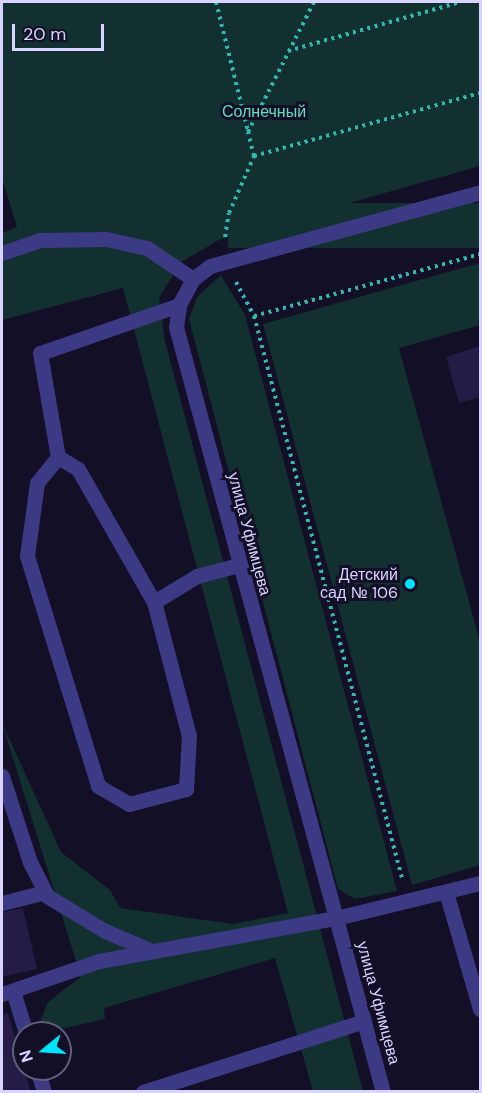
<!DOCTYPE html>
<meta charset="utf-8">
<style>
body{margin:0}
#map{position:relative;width:482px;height:1093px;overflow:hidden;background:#130f26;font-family:"DM Sans",sans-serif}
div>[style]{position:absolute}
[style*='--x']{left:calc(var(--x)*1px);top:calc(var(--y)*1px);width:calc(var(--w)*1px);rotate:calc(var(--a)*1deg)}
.green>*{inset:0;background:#12302f;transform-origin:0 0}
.building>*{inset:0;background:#241b47}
.path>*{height:4px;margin-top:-2px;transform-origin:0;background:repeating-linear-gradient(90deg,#2fb8b0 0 3px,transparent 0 7.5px)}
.lane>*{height:15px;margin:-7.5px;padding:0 7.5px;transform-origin:7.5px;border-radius:7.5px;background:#3d3a85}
.street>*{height:15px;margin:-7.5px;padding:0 7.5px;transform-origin:7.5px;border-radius:7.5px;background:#3d3a85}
.dots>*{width:16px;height:16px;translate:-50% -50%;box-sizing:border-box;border:3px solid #130f26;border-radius:50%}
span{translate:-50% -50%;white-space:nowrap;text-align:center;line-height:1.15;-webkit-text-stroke:6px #130f26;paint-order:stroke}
.park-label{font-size:16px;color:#5fe0c0}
.street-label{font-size:16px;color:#d9d4ff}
.poi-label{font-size:16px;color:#d9d4ff}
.right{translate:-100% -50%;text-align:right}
.frame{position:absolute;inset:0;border:3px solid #d9d4ff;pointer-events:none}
.north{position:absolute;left:12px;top:1021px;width:60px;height:60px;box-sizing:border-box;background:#130f26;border:2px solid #625e7d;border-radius:50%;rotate:252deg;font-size:16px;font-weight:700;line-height:24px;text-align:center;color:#d9d4ff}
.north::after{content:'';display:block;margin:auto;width:21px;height:27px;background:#00e5ff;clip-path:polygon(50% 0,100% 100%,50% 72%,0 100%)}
.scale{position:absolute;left:12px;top:24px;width:92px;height:27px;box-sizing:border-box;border:3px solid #d9d4ff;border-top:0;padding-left:8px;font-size:18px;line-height:21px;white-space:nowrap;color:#d9d4ff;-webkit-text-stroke:4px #130f26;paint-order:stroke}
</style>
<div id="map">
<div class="green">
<i style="clip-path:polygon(2px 2px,480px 2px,480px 166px,219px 240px,181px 262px,159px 298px,165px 341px,363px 1091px,313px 1091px,275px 958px,104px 1008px,105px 1019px,43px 1033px,40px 1022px,48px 1002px,81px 977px,2px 723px,61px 852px,110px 890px,120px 908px,233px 924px,288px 913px,123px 288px,2px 320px,2px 233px,17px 227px,2px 178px)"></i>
<i style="left:480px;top:203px;width:45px;height:252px;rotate:90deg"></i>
<i style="clip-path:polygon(480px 263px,480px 325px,399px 348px,480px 642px,480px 865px,412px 885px,263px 324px)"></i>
<i style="clip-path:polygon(221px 275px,245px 315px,397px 891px,355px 899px,338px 889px,189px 319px,197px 297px)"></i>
</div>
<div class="building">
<i style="clip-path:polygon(480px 346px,480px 397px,459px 403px,446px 357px)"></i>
<i style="clip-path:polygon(23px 908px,37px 969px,2px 977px,2px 912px)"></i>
<i style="clip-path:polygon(8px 1013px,24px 1069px,31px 1092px,2px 1092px,2px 1014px)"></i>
</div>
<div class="path">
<i style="--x:216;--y:2;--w:133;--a:76.1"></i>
<i style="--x:288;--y:51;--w:179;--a:-15.9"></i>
<i style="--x:254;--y:156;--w:235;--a:-15.6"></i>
<i style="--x:225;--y:237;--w:24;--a:-81"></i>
<i style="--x:229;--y:213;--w:62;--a:-66.3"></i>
<i style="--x:254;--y:156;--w:25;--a:-104"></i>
<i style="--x:248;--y:132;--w:146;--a:-63.1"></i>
<i style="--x:236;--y:282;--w:38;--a:62"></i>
<i style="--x:254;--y:316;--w:234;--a:-15.3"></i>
<i style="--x:254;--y:316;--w:581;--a:75.25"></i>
</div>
<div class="lane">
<i style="--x:2;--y:253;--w:40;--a:-18.9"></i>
<i style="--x:40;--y:240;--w:66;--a:-0.9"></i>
<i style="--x:106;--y:239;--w:42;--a:12.4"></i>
<i style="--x:147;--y:248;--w:55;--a:34"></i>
<i style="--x:179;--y:305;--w:147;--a:160.9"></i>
<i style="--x:40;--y:353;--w:106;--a:80.2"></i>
<i style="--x:58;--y:457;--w:33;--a:129"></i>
<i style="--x:37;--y:483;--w:74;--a:97.8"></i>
<i style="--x:27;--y:556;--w:241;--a:72.8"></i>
<i style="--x:98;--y:786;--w:36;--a:30"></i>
<i style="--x:129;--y:804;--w:59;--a:-14.7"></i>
<i style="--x:186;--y:789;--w:53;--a:-86.8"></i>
<i style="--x:189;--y:736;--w:138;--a:-104.6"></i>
<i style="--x:154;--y:602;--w:50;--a:-31.2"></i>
<i style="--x:197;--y:576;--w:43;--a:-14.7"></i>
<i style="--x:58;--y:457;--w:23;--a:31"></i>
<i style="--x:78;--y:469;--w:153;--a:60.3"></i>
<i style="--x:2;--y:776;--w:90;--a:72"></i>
<i style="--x:30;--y:862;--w:38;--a:63"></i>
<i style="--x:47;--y:896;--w:68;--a:31.1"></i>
<i style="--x:105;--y:931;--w:51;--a:23.1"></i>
<i style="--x:446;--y:892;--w:122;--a:73.8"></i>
<i style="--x:2;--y:903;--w:44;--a:-14.3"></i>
<i style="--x:13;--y:991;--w:44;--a:72.8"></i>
<i style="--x:2;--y:994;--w:102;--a:-18.8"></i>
<i style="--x:99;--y:961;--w:241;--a:-10.3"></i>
<i style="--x:37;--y:1069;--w:24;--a:73"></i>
<i style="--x:143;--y:1092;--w:232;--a:-17.8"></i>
</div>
<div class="street">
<i style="--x:336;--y:918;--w:148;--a:-13.7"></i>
<i style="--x:383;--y:1092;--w:793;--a:-105.14"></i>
<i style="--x:176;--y:327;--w:22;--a:-82"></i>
<i style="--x:179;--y:305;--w:30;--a:-62"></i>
<i style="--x:193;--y:279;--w:21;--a:-37"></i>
<i style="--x:210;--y:266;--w:280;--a:-15.3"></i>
</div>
<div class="dots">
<i style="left:410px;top:584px;background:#00e5ff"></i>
</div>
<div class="park-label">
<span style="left:264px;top:112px">Солнечный</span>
</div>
<div class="street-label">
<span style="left:249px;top:534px;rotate:75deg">улица Уфимцева</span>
<span style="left:378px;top:1003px;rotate:75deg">улица Уфимцева</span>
</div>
<div class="poi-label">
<span class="right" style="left:398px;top:584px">Детский<br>сад № 106</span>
</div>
<div class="frame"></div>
<div class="north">N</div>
<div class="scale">20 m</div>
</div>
